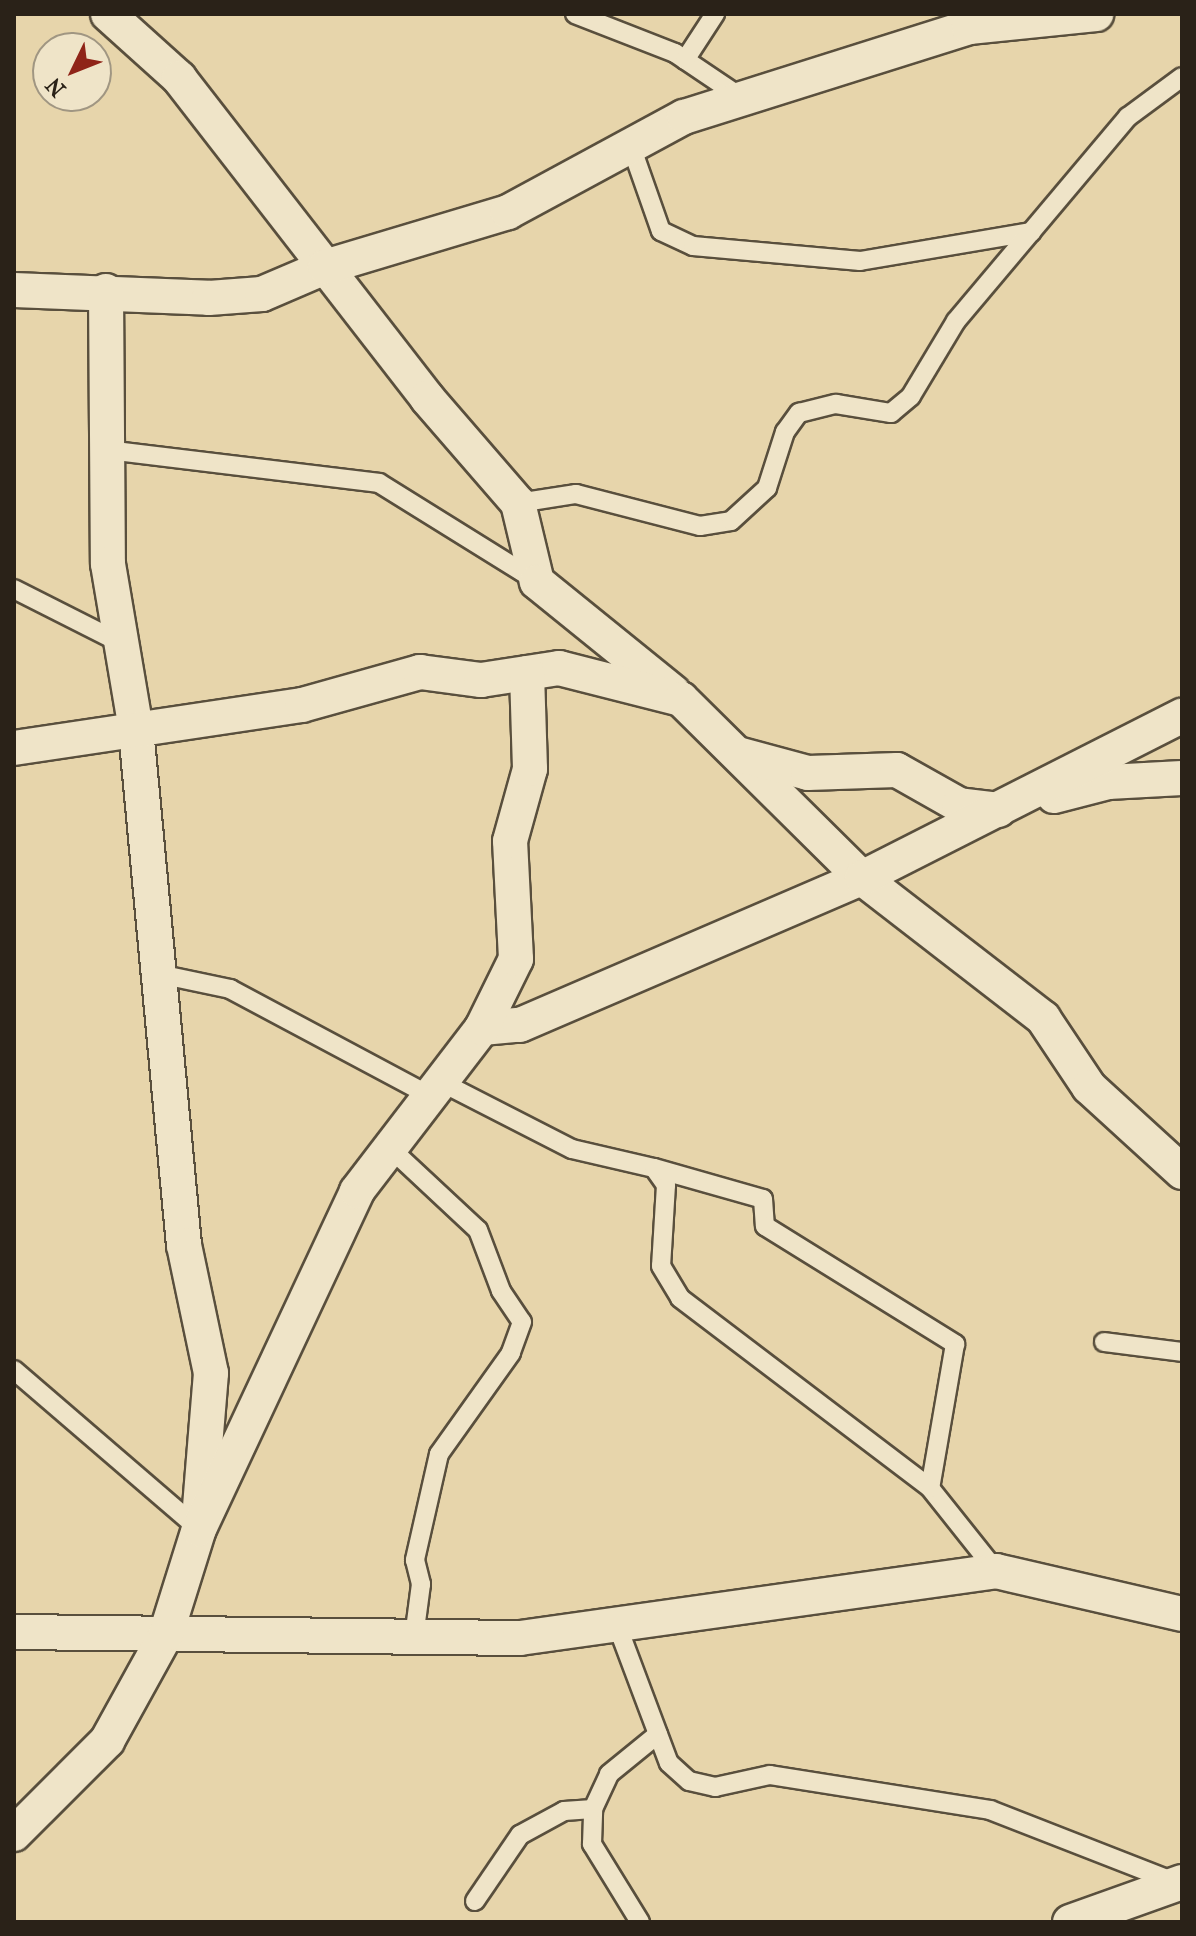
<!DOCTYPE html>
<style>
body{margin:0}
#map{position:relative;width:1196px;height:1936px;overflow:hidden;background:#e7d5ab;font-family:"IM FELL French Canon",serif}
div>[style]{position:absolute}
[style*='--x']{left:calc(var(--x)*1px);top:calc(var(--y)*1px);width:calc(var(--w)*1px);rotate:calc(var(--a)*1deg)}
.roads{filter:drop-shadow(2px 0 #594f3d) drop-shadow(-2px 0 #594f3d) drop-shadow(0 2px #594f3d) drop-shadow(0 -2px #594f3d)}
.service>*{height:18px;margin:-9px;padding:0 9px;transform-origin:9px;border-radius:9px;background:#efe4c8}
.minor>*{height:34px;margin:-17px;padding:0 17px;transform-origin:17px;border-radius:17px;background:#efe4c8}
span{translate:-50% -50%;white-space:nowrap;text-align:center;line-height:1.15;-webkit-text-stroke:7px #efe4c8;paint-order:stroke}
.frame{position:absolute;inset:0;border:16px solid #2a2218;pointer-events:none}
.north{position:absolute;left:32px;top:32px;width:80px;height:80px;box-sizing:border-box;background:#efe4c8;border:2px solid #a09682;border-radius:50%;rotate:227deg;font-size:22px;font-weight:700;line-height:32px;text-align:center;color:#2a2218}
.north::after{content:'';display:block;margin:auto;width:28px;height:36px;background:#8f2418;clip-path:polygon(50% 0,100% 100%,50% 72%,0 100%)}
</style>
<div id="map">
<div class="roads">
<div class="service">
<i style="--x:575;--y:14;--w:107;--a:21.3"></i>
<i style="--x:675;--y:53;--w:81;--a:33.9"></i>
<i style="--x:685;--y:60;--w:55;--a:-56.9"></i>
<i style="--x:631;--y:146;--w:90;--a:70.6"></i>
<i style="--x:661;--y:231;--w:35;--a:25"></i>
<i style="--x:693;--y:246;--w:168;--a:5.1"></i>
<i style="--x:860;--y:261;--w:174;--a:-9.6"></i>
<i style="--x:107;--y:450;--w:274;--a:6.9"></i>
<i style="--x:379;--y:483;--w:184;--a:31.9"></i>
<i style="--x:518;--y:503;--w:59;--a:-8.8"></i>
<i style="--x:576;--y:494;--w:128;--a:14.5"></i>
<i style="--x:700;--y:526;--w:31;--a:-9"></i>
<i style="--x:731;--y:521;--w:49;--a:-42.5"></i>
<i style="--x:767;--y:488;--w:59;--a:-72.2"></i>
<i style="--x:785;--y:432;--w:24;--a:-54"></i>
<i style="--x:799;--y:413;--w:38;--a:-14"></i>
<i style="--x:836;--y:404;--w:56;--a:9.3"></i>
<i style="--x:891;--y:413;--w:26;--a:-40"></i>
<i style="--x:911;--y:396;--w:87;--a:-59"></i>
<i style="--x:956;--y:321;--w:267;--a:-49.9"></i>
<i style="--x:1128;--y:117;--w:67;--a:-36.5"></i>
<i style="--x:14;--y:589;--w:120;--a:26.8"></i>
<i style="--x:159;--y:974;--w:73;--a:11.9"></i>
<i style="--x:230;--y:989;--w:227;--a:28.1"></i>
<i style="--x:441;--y:1082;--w:147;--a:27.1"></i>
<i style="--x:572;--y:1149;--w:84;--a:13"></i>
<i style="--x:654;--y:1168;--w:21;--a:55"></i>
<i style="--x:666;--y:1185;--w:81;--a:93.5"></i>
<i style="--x:661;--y:1266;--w:37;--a:59"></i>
<i style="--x:680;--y:1298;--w:314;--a:37.2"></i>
<i style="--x:930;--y:1488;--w:106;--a:51.5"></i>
<i style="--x:390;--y:1148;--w:120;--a:43"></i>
<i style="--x:478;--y:1230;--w:65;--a:69.3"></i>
<i style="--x:501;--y:1291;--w:37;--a:56"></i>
<i style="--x:522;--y:1322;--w:33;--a:110"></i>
<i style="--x:511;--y:1353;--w:124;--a:125.5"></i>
<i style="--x:439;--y:1454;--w:109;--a:102.8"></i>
<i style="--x:415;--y:1560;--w:25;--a:76"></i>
<i style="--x:421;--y:1584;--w:53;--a:97.5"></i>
<i style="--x:654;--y:1168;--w:113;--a:15.9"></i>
<i style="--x:763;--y:1199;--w:27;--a:86"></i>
<i style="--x:765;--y:1226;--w:224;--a:31.8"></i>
<i style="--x:955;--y:1344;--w:146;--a:99.8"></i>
<i style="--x:1104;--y:1342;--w:79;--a:7.3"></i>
<i style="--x:14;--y:1370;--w:244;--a:40.7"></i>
<i style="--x:617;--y:1625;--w:147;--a:69.4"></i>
<i style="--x:669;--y:1763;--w:27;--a:42"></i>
<i style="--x:689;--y:1781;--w:27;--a:13"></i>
<i style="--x:715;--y:1787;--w:56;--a:-12.3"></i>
<i style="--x:770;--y:1775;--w:223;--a:9"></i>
<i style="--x:990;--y:1810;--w:199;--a:21.3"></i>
<i style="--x:475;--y:1901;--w:80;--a:-55.7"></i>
<i style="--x:520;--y:1835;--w:50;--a:-28.6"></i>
<i style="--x:564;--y:1811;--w:29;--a:-4"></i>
<i style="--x:640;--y:1922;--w:92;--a:-121.6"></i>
<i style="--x:592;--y:1844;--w:35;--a:-88"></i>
<i style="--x:593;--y:1809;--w:38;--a:-65"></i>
<i style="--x:609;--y:1774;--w:63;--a:-39.2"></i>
</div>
<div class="minor">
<i style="--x:108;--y:14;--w:96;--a:42"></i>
<i style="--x:179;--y:78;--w:405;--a:52.2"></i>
<i style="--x:427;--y:398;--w:139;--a:49.1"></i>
<i style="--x:518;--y:503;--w:81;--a:76.5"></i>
<i style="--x:537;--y:582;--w:175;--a:39"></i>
<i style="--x:14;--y:290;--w:195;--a:2.3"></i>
<i style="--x:209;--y:298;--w:53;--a:-4.3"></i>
<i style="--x:262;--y:294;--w:69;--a:-23.2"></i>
<i style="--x:325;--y:267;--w:191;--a:-16.7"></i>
<i style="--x:508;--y:212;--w:200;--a:-28.4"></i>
<i style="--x:684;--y:117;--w:299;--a:-17.5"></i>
<i style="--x:969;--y:27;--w:128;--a:-5.8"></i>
<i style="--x:106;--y:291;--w:273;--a:89.6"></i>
<i style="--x:108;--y:564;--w:168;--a:80.4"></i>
<i style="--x:136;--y:730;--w:517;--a:84.68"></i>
<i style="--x:184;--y:1245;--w:131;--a:78.1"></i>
<i style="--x:211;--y:1373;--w:134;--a:94.7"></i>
<i style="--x:14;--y:748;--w:291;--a:-8.5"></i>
<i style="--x:302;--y:705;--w:123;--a:-15.6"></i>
<i style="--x:420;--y:672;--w:62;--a:7.5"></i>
<i style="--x:481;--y:680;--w:79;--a:-8.7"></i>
<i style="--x:559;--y:668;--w:126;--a:14.3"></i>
<i style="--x:681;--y:699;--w:255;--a:44.7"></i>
<i style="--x:862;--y:878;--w:229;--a:37.7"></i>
<i style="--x:1043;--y:1018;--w:83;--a:56.3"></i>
<i style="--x:1089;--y:1087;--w:126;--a:42.4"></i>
<i style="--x:741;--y:755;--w:69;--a:15"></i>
<i style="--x:808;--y:773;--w:89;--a:-1.9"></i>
<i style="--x:897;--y:770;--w:71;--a:29.4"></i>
<i style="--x:959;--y:805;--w:40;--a:7.1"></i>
<i style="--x:1054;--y:796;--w:56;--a:-14.5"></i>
<i style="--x:1108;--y:782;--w:74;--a:-3.1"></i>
<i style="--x:482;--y:1028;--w:38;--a:-5"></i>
<i style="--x:520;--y:1025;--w:372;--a:-23.3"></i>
<i style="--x:862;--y:878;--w:359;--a:-26.9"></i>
<i style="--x:14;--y:1632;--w:506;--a:0.68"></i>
<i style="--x:520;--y:1638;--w:481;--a:-8"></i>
<i style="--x:996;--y:1571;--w:191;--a:13"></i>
<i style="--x:14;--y:1834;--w:132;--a:-45"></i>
<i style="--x:107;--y:1741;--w:122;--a:-61.1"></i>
<i style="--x:166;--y:1634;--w:110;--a:-72.6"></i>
<i style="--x:199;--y:1529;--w:373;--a:-64.9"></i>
<i style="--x:357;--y:1191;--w:205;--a:-52.5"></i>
<i style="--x:482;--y:1028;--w:77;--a:-63.8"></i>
<i style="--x:516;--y:959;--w:118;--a:-92.9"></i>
<i style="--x:510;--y:841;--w:75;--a:-74.5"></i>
<i style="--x:530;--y:769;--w:96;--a:-91.8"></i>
<i style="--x:1070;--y:1922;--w:119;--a:-19.7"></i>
</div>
</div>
<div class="frame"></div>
<div class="north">N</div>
</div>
